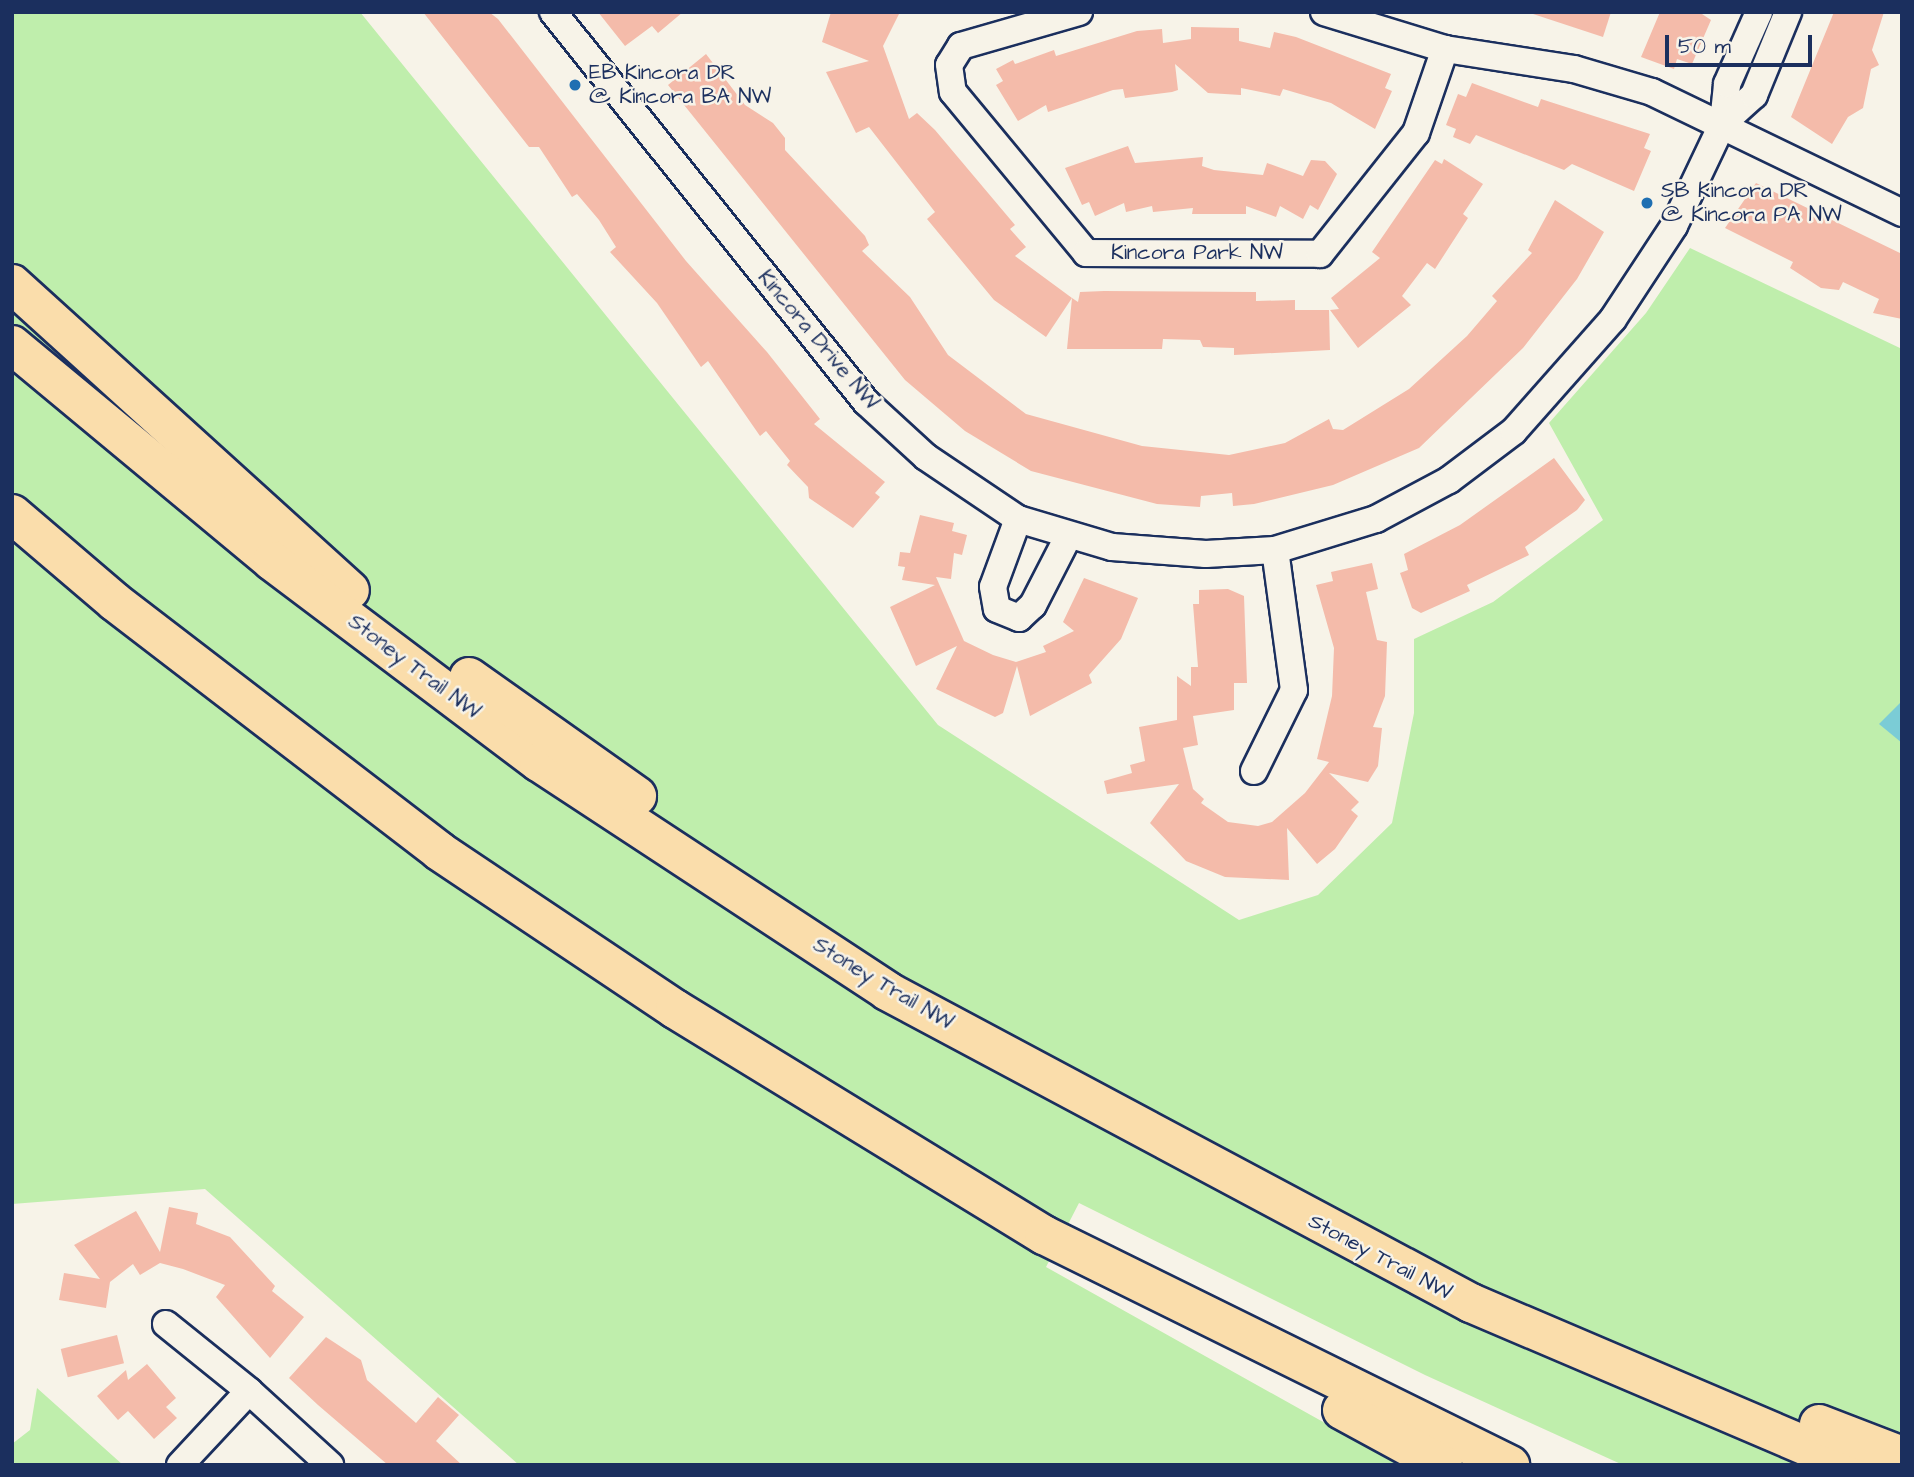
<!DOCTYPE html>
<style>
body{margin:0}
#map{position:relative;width:1914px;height:1477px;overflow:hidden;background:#f7f3e8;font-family:"Architects Daughter",sans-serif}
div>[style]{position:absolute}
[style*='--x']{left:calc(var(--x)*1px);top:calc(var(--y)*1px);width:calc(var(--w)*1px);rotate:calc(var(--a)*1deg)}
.green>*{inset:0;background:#bfeeac}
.water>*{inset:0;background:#7bccd6}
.building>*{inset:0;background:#f4bbaa;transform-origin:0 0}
.roads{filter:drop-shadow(2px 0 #1b2f5e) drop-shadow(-2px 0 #1b2f5e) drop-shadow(0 2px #1b2f5e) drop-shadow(0 -2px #1b2f5e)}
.minor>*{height:26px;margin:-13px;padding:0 13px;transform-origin:13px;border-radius:13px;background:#f7f3e8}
.highway>*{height:38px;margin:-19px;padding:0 19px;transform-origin:19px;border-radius:19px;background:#faddab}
.dots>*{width:19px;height:19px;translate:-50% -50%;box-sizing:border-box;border:4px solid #f7f3e8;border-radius:50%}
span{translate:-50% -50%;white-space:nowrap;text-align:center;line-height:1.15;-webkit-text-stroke:5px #f7f3e8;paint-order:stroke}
.poi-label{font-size:21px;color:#1b2f5e}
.left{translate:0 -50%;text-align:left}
.street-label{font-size:21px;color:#1b2f5e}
.frame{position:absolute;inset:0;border:14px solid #1b2f5e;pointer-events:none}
.scale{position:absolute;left:1665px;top:35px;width:147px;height:32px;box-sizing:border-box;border:4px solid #1b2f5e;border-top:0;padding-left:9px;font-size:21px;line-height:24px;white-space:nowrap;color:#1b2f5e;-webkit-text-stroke:5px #f7f3e8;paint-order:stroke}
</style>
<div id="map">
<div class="green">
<i style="clip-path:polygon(12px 12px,360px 12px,938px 725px,1239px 920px,1318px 895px,1392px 823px,1414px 713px,1414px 639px,1493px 602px,1603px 520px,1549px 423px,1646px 313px,1690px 248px,1902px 349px,1902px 1465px,1623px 1465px,1425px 1375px,1079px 1203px,1046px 1267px,1400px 1465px,519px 1465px,205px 1189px,12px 1204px)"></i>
<i style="clip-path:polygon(37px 1388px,123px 1465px,12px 1465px,12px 1444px,30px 1430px)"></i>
</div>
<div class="water">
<i style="clip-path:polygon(1902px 701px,1902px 743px,1879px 724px)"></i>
</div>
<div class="building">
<i style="clip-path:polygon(423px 12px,489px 12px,498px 19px,686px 261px,767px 352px,820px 419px,814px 424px,885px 482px,875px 493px,880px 497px,853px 528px,809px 498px,808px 487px,787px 465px,790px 461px,766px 431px,760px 436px,708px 361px,701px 367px,657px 303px,610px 252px,616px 247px,599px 220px,577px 194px,572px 197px,539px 147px,529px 147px)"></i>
<i style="clip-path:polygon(598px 12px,683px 12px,658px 33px,652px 26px,625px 46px)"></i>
<i style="clip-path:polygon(831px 12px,900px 12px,883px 46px,909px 119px,917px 113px,935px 130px,1015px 225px,1010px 229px,1026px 247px,1015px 256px,1072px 298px,1046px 337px,994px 300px,927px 219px,935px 212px,869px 127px,856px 133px,826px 72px,869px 61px,822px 42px)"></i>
<i style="clip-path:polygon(1527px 12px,1611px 12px,1603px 37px)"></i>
<i style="clip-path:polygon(1660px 12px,1699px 12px,1711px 20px,1692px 64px,1677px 59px,1674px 69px,1641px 57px)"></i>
<i style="clip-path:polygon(1834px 12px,1884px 12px,1872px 50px,1879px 65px,1871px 69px,1863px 108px,1848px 117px,1832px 144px,1791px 117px)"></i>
<i style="clip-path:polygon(1191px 27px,1239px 28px,1239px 41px,1270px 48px,1274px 32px,1296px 37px,1391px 74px,1385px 88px,1392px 91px,1375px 129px,1331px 103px,1283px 89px,1280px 96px,1241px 88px,1241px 95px,1208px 93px,1175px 64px,1178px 90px,1172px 92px,1125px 98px,1123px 89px,1113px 90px,1048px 112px,1046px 105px,1018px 121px,996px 85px,1003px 81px,996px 69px,1013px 60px,1015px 64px,1054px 50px,1056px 56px,1137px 31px,1162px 29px,1163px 43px,1191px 39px)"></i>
<i style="clip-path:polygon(706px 54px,745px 105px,773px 123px,785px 138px,785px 150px,865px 236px,869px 245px,862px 251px,910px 297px,948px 355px,1026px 414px,1142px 446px,1229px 455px,1285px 443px,1329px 419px,1333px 429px,1343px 430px,1409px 389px,1467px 336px,1497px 301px,1492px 296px,1532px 253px,1528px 250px,1555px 200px,1604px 232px,1577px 279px,1523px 348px,1419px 448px,1333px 485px,1254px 504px,1233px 506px,1232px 493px,1201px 496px,1200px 507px,1157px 504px,1031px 471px,965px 431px,905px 380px,668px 85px)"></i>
<i style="clip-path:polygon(1472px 83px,1538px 107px,1541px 99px,1650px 134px,1644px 148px,1651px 151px,1634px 191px,1572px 164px,1564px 170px,1476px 135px,1470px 144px,1453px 137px,1456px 129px,1446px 125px,1458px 94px,1466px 97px)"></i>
<i style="clip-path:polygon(1128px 146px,1135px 163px,1203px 157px,1202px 166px,1214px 170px,1263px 175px,1267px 163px,1303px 176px,1311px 160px,1325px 161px,1337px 174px,1318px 210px,1310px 205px,1303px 219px,1280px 206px,1276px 217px,1246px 206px,1246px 214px,1192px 214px,1193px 208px,1153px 212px,1152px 206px,1126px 212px,1124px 203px,1095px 216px,1089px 202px,1082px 205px,1065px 168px)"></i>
<i style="clip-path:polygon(1444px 159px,1483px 184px,1463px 214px,1468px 218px,1435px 269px,1427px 263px,1402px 296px,1411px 305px,1358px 348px,1330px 310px,1339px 309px,1331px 298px,1380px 258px,1372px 252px,1435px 160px,1442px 164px)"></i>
<i style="clip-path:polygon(1756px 183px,1902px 254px,1902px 319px,1873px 313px,1879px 299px,1843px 282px,1839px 290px,1821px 288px,1790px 268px,1793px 262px,1725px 228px)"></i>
<i style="clip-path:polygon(1104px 291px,1256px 292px,1256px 301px,1295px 300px,1295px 310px,1329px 310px,1330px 350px,1234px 355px,1234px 348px,1203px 347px,1200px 340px,1163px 339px,1162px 349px,1067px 349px,1072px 298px,1078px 302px,1080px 292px)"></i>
<i style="clip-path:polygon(1554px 458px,1585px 500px,1577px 510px,1525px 547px,1529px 555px,1467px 585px,1470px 591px,1421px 613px,1412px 608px,1400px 573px,1408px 570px,1404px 554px,1460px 525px)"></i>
<i style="clip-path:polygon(920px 515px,954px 523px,952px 531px,967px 535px,962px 555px,954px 553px,951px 579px,936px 577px,964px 641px,993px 655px,1016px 662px,1046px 652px,1043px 646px,1074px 631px,1063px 622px,1084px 578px,1138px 598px,1121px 639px,1089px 675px,1092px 683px,1030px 716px,1017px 666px,1003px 713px,995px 717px,936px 689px,957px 646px,916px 666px,890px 607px,935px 585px,902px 580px,905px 567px,898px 566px,900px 552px,910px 553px)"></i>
<i style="clip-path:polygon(1372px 563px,1378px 589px,1366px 592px,1377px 640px,1387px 642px,1385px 696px,1373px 727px,1382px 728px,1378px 766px,1368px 782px,1329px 773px,1359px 802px,1351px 810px,1358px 816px,1335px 849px,1317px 864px,1287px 828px,1289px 880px,1225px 877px,1186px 861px,1150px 823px,1179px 784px,1107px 794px,1104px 781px,1132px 773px,1130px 765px,1145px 761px,1139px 727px,1177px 720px,1177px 676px,1191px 686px,1191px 667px,1198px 667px,1193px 604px,1199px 604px,1199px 590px,1228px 589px,1244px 596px,1247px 683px,1234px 683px,1234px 710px,1193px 716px,1198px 745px,1183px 748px,1193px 789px,1204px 799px,1201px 803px,1228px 822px,1258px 826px,1272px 822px,1305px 793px,1329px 762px,1317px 759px,1332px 696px,1334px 648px,1316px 585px,1333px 581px,1331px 572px)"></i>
<i style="clip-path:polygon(169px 1207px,198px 1213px,196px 1224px,230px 1237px,275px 1286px,272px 1291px,304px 1317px,270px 1358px,216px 1297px,225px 1285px,183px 1269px,160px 1263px,140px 1275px,133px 1264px,110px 1282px,106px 1308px,59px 1300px,64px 1273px,100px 1279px,74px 1245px,136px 1211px,160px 1252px)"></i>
<i style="left:117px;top:1335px;width:29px;height:58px;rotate:76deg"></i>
<i style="clip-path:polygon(326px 1337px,361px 1360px,367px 1380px,416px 1423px,438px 1397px,459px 1415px,436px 1441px,462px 1465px,388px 1465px,318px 1405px,289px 1378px)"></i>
<i style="clip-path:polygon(147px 1364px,176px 1398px,166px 1407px,177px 1418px,154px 1439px,128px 1411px,118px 1420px,97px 1396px,126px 1370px,128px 1380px)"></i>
</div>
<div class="roads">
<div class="minor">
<i style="--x:553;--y:12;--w:500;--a:51.25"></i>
<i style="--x:866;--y:402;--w:81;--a:42.5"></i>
<i style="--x:926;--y:457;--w:111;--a:34"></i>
<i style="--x:1018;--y:519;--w:98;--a:16.6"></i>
<i style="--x:1112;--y:547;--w:94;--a:4.3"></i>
<i style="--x:1206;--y:554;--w:69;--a:-3.3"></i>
<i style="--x:1275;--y:550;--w:106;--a:-17.1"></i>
<i style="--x:1376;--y:519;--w:83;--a:-28.1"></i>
<i style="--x:1449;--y:480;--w:81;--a:-37"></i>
<i style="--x:1514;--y:431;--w:149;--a:-48.5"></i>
<i style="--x:1613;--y:319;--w:111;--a:-56.7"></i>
<i style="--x:1674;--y:226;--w:114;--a:-64.6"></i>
<i style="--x:1723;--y:123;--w:39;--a:-84"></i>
<i style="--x:1727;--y:84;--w:79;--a:-66"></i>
<i style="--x:1079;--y:12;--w:123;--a:163.9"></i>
<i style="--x:961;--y:46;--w:22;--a:122"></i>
<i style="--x:949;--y:65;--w:27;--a:82"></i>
<i style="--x:953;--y:92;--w:209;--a:50.4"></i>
<i style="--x:1086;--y:253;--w:234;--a:0.2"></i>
<i style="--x:1320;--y:254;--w:154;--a:-51.6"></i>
<i style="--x:1416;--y:133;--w:89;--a:-71"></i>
<i style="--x:1324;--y:12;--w:127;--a:17"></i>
<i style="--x:1445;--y:49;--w:131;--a:8.8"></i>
<i style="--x:1574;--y:69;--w:81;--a:16.4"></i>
<i style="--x:1652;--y:92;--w:278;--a:25.8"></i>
<i style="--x:1723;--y:123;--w:42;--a:-42.1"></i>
<i style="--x:1754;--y:95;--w:90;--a:-67.7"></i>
<i style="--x:1018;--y:519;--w:72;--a:110.2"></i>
<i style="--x:993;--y:587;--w:22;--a:80"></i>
<i style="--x:997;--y:609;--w:24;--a:22"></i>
<i style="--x:1019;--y:618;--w:19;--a:-43"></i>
<i style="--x:1033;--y:605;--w:76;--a:-62.8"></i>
<i style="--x:1254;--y:771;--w:90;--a:-63.7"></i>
<i style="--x:1294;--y:690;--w:141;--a:-97.7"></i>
<i style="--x:166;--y:1324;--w:107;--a:38.9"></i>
<i style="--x:180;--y:1465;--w:101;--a:-47"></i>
<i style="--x:249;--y:1391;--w:110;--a:42.4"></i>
</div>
<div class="highway">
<i style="--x:12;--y:284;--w:456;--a:42.2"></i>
<i style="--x:12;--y:345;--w:338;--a:39.7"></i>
<i style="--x:272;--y:561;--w:334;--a:37"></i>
<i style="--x:539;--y:762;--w:417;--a:33.3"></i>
<i style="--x:887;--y:991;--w:662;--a:28.11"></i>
<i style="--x:1471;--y:1303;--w:413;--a:23.1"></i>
<i style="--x:12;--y:514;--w:135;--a:40.5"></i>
<i style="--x:115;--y:602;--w:409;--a:37.5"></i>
<i style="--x:439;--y:851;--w:284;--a:33.8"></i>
<i style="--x:675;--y:1009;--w:433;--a:31.5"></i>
<i style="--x:1044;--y:1235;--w:520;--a:26.27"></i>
<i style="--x:469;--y:677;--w:206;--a:35.3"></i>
<i style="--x:1342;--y:1410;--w:115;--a:28.6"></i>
<i style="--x:1819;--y:1424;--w:89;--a:21.1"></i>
</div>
</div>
<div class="dots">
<i style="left:575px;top:85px;background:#1f6fb2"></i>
<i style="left:1647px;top:203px;background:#1f6fb2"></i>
</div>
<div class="poi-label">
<span class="left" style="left:589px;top:85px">EB Kincora DR<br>@ Kincora BA NW</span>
<span class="left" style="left:1661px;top:203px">SB Kincora DR<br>@ Kincora PA NW</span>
</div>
<div class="street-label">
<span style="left:1197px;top:253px">Kincora Park NW</span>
<span style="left:818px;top:340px;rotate:50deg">Kincora Drive NW</span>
<span style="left:414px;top:667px;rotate:37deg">Stoney Trail NW</span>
<span style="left:883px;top:984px;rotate:31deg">Stoney Trail NW</span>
<span style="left:1380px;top:1257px;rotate:28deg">Stoney Trail NW</span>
</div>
<div class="frame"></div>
<div class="scale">50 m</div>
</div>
